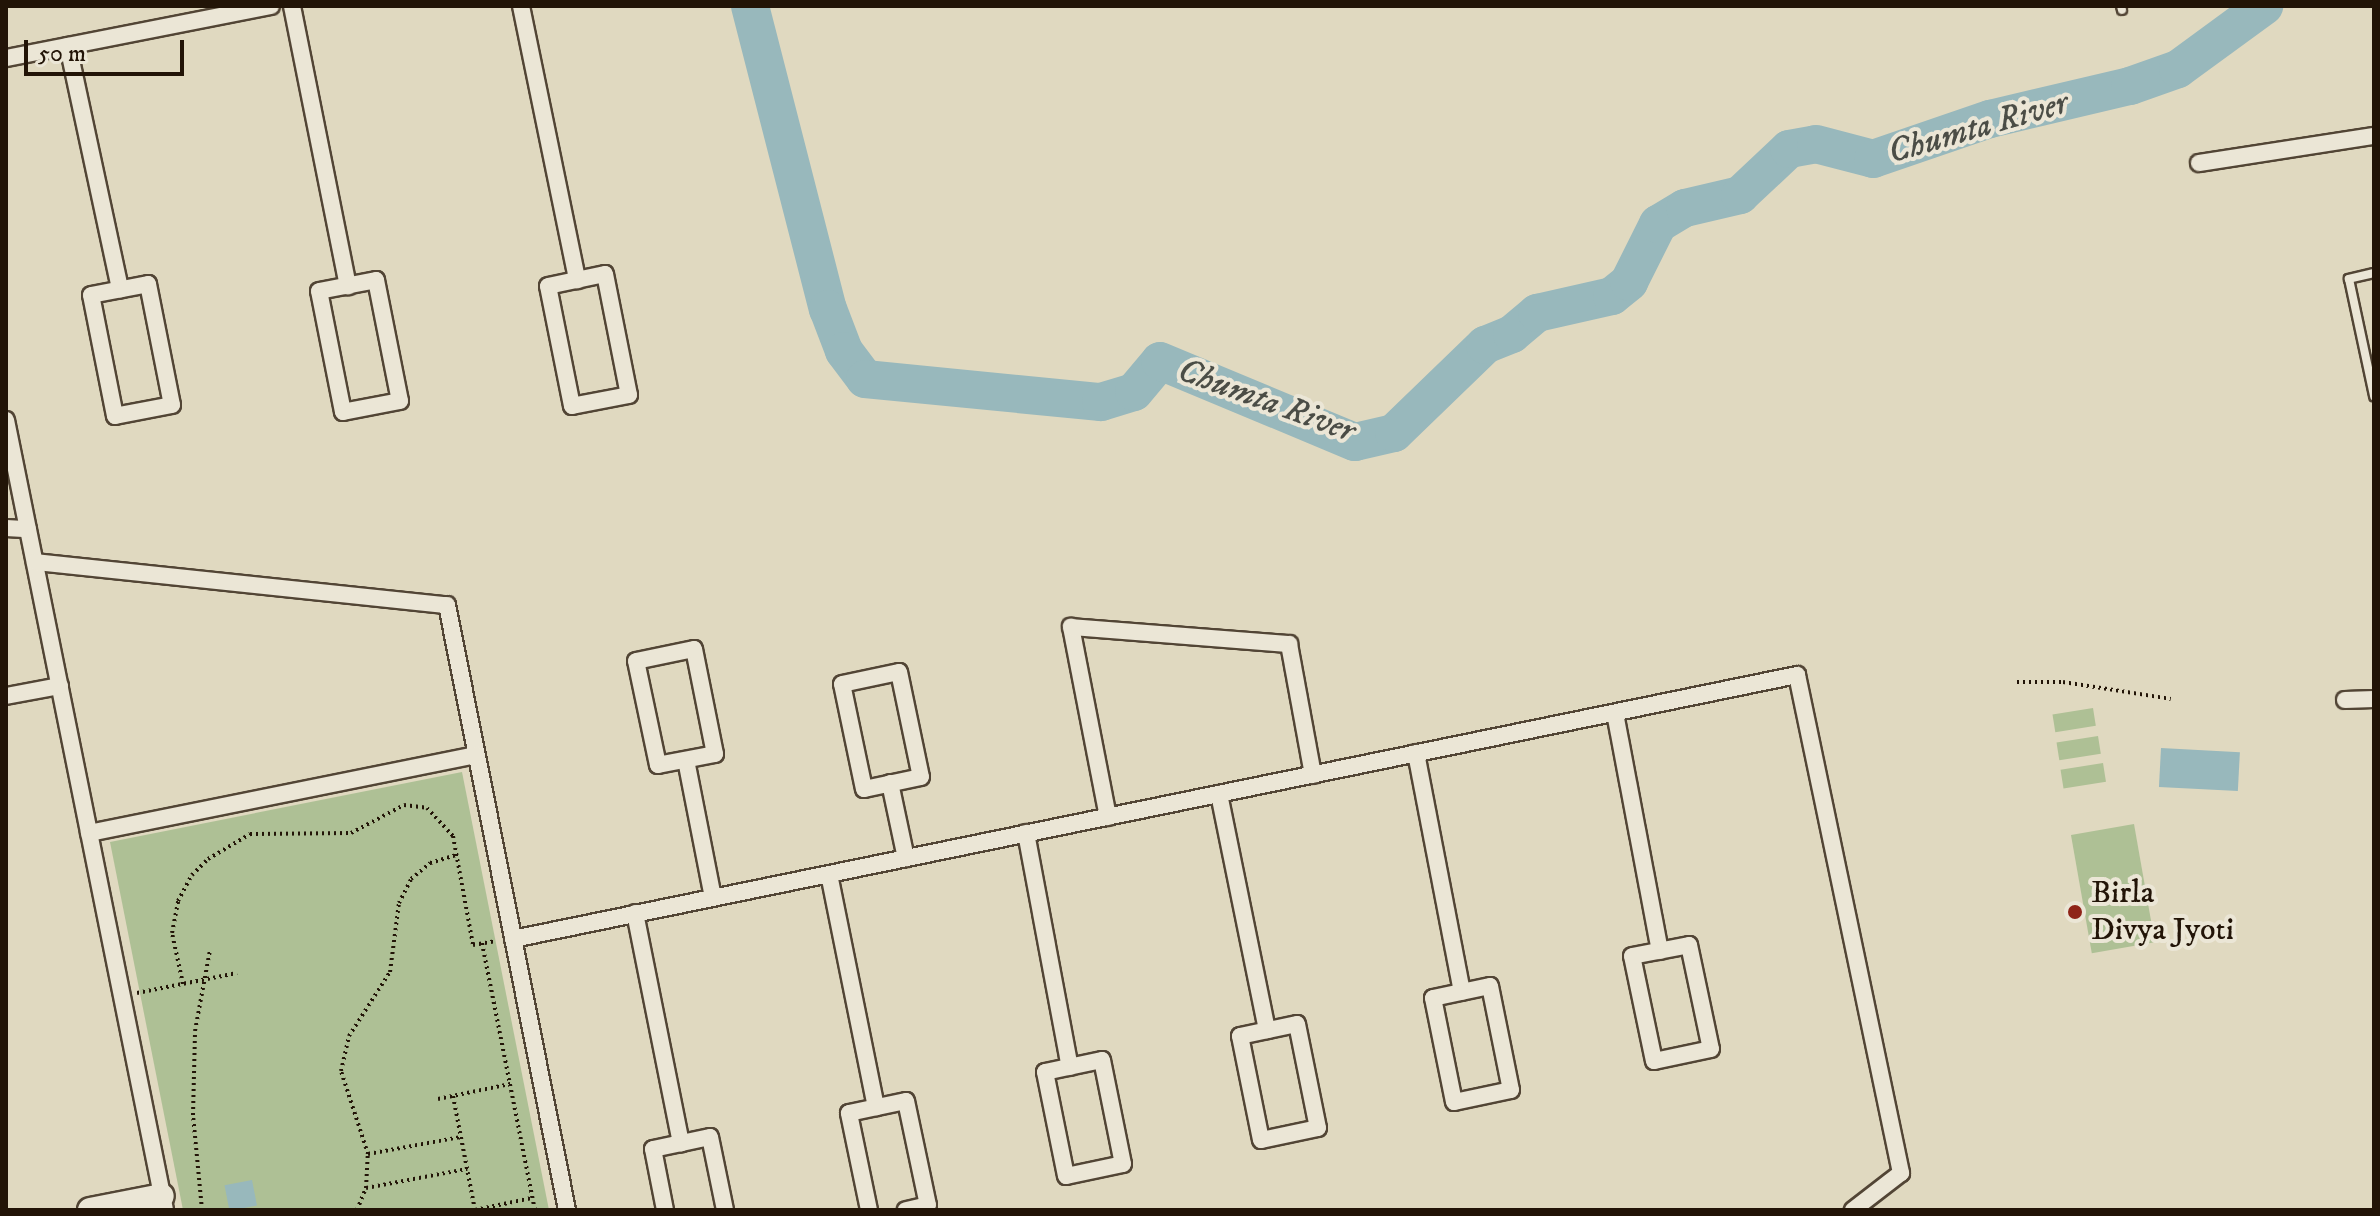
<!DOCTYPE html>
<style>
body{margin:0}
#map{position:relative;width:2380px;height:1216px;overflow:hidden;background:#e0d9c0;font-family:"IM FELL DW Pica",serif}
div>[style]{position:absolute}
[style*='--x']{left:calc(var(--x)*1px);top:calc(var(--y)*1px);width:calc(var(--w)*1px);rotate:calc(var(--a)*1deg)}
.green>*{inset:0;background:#aec095;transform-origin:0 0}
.water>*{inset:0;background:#98b8bc;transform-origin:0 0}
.river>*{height:38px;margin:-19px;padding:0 19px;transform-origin:19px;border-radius:19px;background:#98b8bc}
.path>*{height:4px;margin-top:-2px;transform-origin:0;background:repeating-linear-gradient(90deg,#221407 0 2px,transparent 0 6px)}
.roads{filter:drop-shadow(2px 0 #524535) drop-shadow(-2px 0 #524535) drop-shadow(0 2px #524535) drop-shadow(0 -2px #524535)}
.lane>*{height:8px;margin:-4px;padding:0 4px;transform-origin:4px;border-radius:4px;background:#ebe6d6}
.street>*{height:16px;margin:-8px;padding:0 8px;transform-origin:8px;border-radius:8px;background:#ebe6d6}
.secondary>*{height:24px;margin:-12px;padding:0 12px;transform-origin:12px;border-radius:12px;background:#ebe6d6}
.dots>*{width:22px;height:22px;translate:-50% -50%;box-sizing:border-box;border:4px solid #ebe6d6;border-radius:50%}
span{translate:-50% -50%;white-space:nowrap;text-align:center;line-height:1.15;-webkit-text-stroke:8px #ebe6d6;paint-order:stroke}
.poi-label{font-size:32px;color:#221407}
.left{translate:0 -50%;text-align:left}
.water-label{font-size:34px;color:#4b4d46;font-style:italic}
.frame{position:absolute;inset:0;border:8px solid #221407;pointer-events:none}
.scale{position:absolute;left:24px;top:40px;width:160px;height:36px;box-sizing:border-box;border:4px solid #221407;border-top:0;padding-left:10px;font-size:24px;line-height:28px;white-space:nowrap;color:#221407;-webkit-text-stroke:6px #ebe6d6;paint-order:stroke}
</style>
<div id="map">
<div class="green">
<i style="left:2093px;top:708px;width:18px;height:41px;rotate:81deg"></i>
<i style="left:2098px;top:736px;width:18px;height:42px;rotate:81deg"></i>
<i style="left:2103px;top:763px;width:19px;height:43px;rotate:81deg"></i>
<i style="clip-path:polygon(462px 772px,549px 1210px,183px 1210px,110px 842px)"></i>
<i style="left:2134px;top:824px;width:120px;height:64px;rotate:80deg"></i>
</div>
<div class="water">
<i style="left:2161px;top:748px;width:79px;height:39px;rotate:3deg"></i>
<i style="left:252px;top:1180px;width:26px;height:28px;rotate:79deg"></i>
</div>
<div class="river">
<i style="--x:750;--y:6;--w:313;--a:75.6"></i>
<i style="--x:828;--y:309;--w:45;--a:69.1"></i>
<i style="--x:844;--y:351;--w:35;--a:53"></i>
<i style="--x:865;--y:379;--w:237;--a:5.6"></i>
<i style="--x:1101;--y:402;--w:34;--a:-17"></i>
<i style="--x:1134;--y:392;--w:40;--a:-50"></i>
<i style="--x:1160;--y:361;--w:211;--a:22.6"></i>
<i style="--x:1355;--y:442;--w:40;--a:-13"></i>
<i style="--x:1394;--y:433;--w:127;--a:-44"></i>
<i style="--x:1485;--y:345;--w:29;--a:-22"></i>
<i style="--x:1512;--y:334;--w:33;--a:-40"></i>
<i style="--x:1537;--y:313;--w:77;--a:-12.8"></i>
<i style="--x:1612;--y:296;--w:22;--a:-39"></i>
<i style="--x:1629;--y:282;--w:65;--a:-63.4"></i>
<i style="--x:1658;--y:224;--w:31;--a:-31"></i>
<i style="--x:1685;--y:208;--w:57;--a:-13.3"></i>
<i style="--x:1740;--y:195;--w:67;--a:-43.2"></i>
<i style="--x:1789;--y:149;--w:27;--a:-10"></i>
<i style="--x:1816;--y:144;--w:59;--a:14.7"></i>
<i style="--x:1873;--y:159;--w:124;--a:-18.9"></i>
<i style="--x:1990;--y:119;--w:144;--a:-13.3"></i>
<i style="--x:2130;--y:86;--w:51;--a:-19.5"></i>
<i style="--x:2178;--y:69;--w:107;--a:-36.2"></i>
</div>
<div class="path">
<i style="--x:2017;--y:682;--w:46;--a:0"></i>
<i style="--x:2063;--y:682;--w:109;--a:8.9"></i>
<i style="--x:482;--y:943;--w:272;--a:78.8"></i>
<i style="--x:183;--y:984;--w:52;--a:-102.2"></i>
<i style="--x:172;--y:933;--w:33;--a:-79"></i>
<i style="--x:178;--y:901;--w:30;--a:-62"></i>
<i style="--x:192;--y:875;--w:23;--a:-45"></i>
<i style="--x:208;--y:859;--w:49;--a:-30.8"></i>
<i style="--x:250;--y:834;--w:101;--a:-0.6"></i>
<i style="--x:351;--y:833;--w:60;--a:-27.8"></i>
<i style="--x:404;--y:805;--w:23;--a:7"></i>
<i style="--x:427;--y:808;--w:38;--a:47"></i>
<i style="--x:453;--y:836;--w:111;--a:79.6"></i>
<i style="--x:473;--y:945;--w:22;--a:-10"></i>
<i style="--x:137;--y:993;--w:102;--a:-11.3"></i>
<i style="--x:453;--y:1096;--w:116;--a:79.1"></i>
<i style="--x:438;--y:1099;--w:74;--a:-11.8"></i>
<i style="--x:368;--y:1154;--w:95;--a:-10.4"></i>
<i style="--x:366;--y:1188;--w:103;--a:-10.7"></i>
<i style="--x:202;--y:1210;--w:95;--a:-95.4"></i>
<i style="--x:193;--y:1115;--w:84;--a:-88.6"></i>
<i style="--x:195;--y:1031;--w:82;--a:-79.5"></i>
<i style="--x:357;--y:1210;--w:24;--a:-68"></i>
<i style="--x:366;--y:1188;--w:34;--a:-87"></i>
<i style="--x:368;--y:1154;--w:87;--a:-108"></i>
<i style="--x:341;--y:1071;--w:36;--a:-77"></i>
<i style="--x:349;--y:1036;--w:76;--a:-57.4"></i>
<i style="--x:390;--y:972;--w:70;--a:-82.6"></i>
<i style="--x:399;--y:903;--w:27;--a:-63"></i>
<i style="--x:411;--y:879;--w:25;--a:-40"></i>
<i style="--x:430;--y:863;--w:27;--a:-17"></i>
<i style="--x:475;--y:1210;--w:58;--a:-11.9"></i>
</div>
<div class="roads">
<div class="lane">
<i style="--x:2121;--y:6;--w:4;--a:76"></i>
<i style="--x:2374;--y:273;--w:26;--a:167"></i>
<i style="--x:2349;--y:279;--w:120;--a:77.9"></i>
</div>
<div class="street">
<i style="--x:292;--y:6;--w:286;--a:78.7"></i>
<i style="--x:521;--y:6;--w:280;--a:78.4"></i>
<i style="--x:68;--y:46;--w:249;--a:77.9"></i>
<i style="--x:6;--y:58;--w:270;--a:-11.1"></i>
<i style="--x:2199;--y:163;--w:177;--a:-8.8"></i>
<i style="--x:605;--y:274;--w:123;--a:78.8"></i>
<i style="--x:629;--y:395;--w:58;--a:169.1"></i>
<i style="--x:572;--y:406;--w:122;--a:-101.3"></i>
<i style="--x:548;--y:286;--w:58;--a:-11.9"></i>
<i style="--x:376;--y:280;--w:123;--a:78.8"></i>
<i style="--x:400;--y:401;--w:58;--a:169.1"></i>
<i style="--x:343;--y:412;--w:123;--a:-101.2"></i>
<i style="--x:319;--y:291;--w:58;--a:-10.9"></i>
<i style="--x:148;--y:284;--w:123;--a:78.8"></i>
<i style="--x:172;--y:405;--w:58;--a:169.1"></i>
<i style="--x:115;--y:416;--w:123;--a:-101.2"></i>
<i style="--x:91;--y:295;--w:58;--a:-10.9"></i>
<i style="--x:6;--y:420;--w:806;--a:78.62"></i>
<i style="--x:6;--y:528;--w:22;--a:3"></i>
<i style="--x:35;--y:562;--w:414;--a:6"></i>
<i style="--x:447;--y:605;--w:617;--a:78.78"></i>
<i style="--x:694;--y:649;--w:107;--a:78.7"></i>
<i style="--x:715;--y:754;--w:58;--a:169.1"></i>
<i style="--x:658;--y:765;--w:106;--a:-101.9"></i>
<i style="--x:636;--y:661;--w:59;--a:-11.7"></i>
<i style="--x:899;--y:672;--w:107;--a:78.2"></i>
<i style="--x:921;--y:777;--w:58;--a:168.1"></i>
<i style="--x:864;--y:789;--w:107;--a:-101.8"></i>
<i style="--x:842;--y:684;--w:58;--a:-11.9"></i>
<i style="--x:6;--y:696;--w:55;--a:-10.5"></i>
<i style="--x:2345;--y:700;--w:29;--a:-2"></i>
<i style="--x:1615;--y:713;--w:242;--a:79.3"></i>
<i style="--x:1416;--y:753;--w:243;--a:79.1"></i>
<i style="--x:686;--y:760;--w:140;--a:78.9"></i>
<i style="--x:890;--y:783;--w:77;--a:78"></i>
<i style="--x:1219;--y:794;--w:241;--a:78.5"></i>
<i style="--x:1108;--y:817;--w:194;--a:-101"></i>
<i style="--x:1071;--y:627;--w:219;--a:4.5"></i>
<i style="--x:1289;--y:644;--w:133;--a:79.6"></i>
<i style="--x:89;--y:833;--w:395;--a:-11.4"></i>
<i style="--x:1026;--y:833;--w:238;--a:79.4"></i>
<i style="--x:829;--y:874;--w:238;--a:78.6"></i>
<i style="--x:635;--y:913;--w:235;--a:78.7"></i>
<i style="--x:513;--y:939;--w:1311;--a:-11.62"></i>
<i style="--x:1797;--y:675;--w:509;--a:78.2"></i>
<i style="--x:1901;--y:1173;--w:61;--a:142.4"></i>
<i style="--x:1689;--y:945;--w:106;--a:78.1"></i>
<i style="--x:1711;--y:1049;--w:58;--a:168.1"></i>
<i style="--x:1654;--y:1061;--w:107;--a:-101.8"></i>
<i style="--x:1632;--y:956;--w:58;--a:-10.9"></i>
<i style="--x:1490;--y:986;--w:106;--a:78.6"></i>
<i style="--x:1511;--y:1090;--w:58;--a:168.1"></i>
<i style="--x:1454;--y:1102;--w:106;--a:-101.4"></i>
<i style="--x:1433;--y:998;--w:58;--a:-11.9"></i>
<i style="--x:1297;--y:1024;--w:106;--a:78.6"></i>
<i style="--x:1318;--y:1128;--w:58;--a:168.1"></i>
<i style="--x:1261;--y:1140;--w:106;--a:-101.4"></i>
<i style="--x:1240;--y:1036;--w:58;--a:-11.9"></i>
<i style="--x:1102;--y:1060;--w:106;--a:78.6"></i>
<i style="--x:1123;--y:1164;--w:58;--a:168.1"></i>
<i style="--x:1066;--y:1176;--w:106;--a:-101.4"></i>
<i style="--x:1045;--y:1072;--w:58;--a:-11.9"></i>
<i style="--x:665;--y:1210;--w:62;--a:-101.1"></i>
<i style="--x:653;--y:1149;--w:58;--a:-11.9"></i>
<i style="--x:710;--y:1137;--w:75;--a:78.4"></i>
<i style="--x:869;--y:1210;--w:99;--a:-101.7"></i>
<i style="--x:849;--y:1113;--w:58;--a:-11.9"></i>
<i style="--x:906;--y:1101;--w:106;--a:78.1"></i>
<i style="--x:928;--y:1205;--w:23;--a:167"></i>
</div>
<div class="secondary">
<i style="--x:90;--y:1210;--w:73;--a:-11"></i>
</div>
</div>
<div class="dots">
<i style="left:2075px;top:912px;background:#8f2418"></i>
</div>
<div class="poi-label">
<span class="left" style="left:2091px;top:912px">Birla<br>Divya Jyoti</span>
</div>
<div class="water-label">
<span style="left:1978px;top:128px;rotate:-16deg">Chumta River</span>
<span style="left:1266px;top:401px;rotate:20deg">Chumta River</span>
</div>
<div class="frame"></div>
<div class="scale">50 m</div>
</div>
